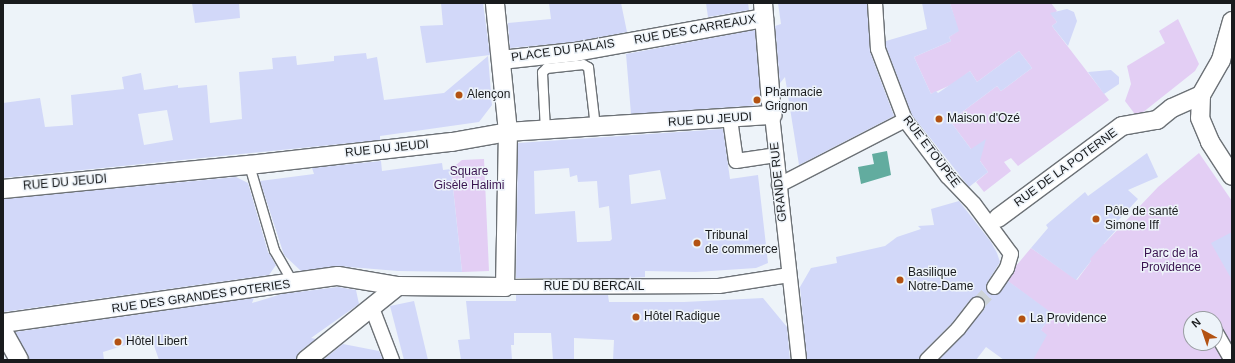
<!DOCTYPE html>
<meta charset="utf-8">
<style>
body{margin:0}
#map{position:relative;width:1235px;height:363px;overflow:hidden;background:#edf3f9;font-family:Arial,sans-serif}
div>[style]{position:absolute}
[style*='--x']{left:calc(var(--x)*1px);top:calc(var(--y)*1px);width:calc(var(--w)*1px);rotate:calc(var(--a)*1deg)}
.green>*{inset:0;background:#e3cef4}
.water>*{inset:0;background:#62ac9f}
.building>*{inset:0;background:#d2d8f9}
.pedestrian-tunnel>*{height:14px;margin-top:-7px;transform-origin:0;background:repeating-linear-gradient(90deg,#cdd3d8 0 14px,transparent 0 21px)}
.roads{filter:drop-shadow(1px 0 #6c7176) drop-shadow(-1px 0 #6c7176) drop-shadow(0 1px #6c7176) drop-shadow(0 -1px #6c7176)}
.service>*{height:9px;margin:-4.5px;padding:0 4.5px;transform-origin:4.5px;border-radius:4.5px;background:#fff}
.pedestrian>*{height:14px;margin:-7px;padding:0 7px;transform-origin:7px;border-radius:7px;background:#fff}
.minor>*{height:18px;margin:-9px;padding:0 9px;transform-origin:9px;border-radius:9px;background:#fff}
.dots>*{width:11px;height:11px;translate:-50% -50%;box-sizing:border-box;border:2px solid #edf3f9;border-radius:50%}
span{translate:-50% -50%;white-space:nowrap;text-align:center;line-height:1.15;-webkit-text-stroke:3px #edf3f9;paint-order:stroke}
.street-label{font-size:12px;color:#191b1d}
.poi-label{font-size:12px;color:#191b1d}
.left{translate:0 -50%;text-align:left}
.park-label{font-size:12px;color:#3a1450}
.frame{position:absolute;inset:0;border:4px solid #191b1d;pointer-events:none}
.north{position:absolute;left:1183px;top:311px;width:40px;height:40px;box-sizing:border-box;background:#edf3f9;border:1px solid #989da1;border-radius:50%;rotate:320deg;font-size:11px;font-weight:700;line-height:16px;text-align:center;color:#191b1d}
.north::after{content:'';display:block;margin:auto;width:14px;height:18px;background:#b35212;clip-path:polygon(50% 0,100% 100%,50% 72%,0 100%)}
</style>
<div id="map">
<div class="green">
<i style="clip-path:polygon(950px 3px,1051px 3px,1057px 11px,1052px 15px,1057px 22px,1052px 26px,1109px 100px,1018px 166px,1011px 158px,1004px 162px,1011px 171px,984px 192px,976px 182px,988px 172px,978px 158px,982px 153px,971px 149px,950px 121px,997px 86px,1001px 91px,1032px 68px,1019px 51px,977px 82px,970px 71px,955px 83px,931px 94px,914px 57px,951px 41px,949px 37px,958px 31px)"></i>
<i style="clip-path:polygon(1178px 19px,1199px 64px,1195px 71px,1137px 117px,1125px 101px,1131px 84px,1127px 66px,1165px 43px,1159px 31px)"></i>
<i style="clip-path:polygon(evenodd,1199px 153px,1232px 201px,1232px 360px,1033px 360px,1041px 330px,1052px 314px,1005px 279px,1031px 248px,1077px 280px,1091px 261px,1072px 244px,1104px 244px,1158px 187px,1199px 153px,1191px 319px,1215px 319px,1215px 343px,1191px 343px,1191px 319px)"></i>
<i style="clip-path:polygon(484px 159px,489px 271px,462px 272px,451px 169px,462px 160px)"></i>
</div>
<div class="water">
<i style="clip-path:polygon(887px 151px,891px 175px,861px 184px,858px 167px,874px 164px,872px 154px)"></i>
</div>
<div class="building">
<i style="clip-path:polygon(192px 3px,239px 3px,240px 18px,195px 23px)"></i>
<i style="clip-path:polygon(441px 3px,483px 3px,490px 55px,426px 63px,420px 26px,443px 25px)"></i>
<i style="clip-path:polygon(549px 3px,621px 3px,627px 32px,574px 42px,510px 48px,508px 23px,551px 19px)"></i>
<i style="clip-path:polygon(706px 3px,748px 3px,749px 10px,708px 17px)"></i>
<i style="clip-path:polygon(778px 3px,867px 3px,870px 52px,894px 116px,799px 165px,785px 77px,780px 83px,775px 26px,781px 24px)"></i>
<i style="clip-path:polygon(922px 3px,950px 3px,959px 31px,949px 37px,951px 41px,914px 57px,931px 94px,936px 91px,938px 93px,970px 71px,977px 82px,1019px 51px,1032px 68px,1001px 91px,997px 86px,950px 121px,971px 149px,986px 139px,980px 161px,988px 172px,969px 187px,912px 115px,886px 47px,886px 41px,927px 29px)"></i>
<i style="clip-path:polygon(1067px 9px,1074px 12px,1077px 21px,1068px 46px,1052px 26px,1057px 22px,1050px 13px)"></i>
<i style="clip-path:polygon(755px 30px,761px 105px,631px 114px,626px 54px)"></i>
<i style="clip-path:polygon(evenodd,366px 53px,367px 59px,377px 57px,384px 100px,444px 93px,488px 56px,492px 105px,479px 122px,380px 136px,380px 140px,3px 178px,3px 103px,40px 98px,45px 127px,73px 125px,71px 95px,124px 89px,122px 77px,141px 73px,144px 90px,178px 85px,178px 88px,207px 85px,210px 123px,242px 119px,239px 72px,273px 69px,272px 58px,296px 56px,297px 65px,334px 61px,334px 56px,366px 53px,167px 110px,173px 140px,144px 145px,138px 114px,167px 110px)"></i>
<i style="clip-path:polygon(1111px 70px,1119px 77px,1119px 84px,1104px 94px,1088px 72px)"></i>
<i style="clip-path:polygon(evenodd,723px 129px,730px 179px,758px 175px,768px 263px,756px 268px,696px 272px,645px 271px,645px 277px,629px 278px,516px 278px,518px 143px,723px 129px,569px 168px,570px 177px,577px 175px,578px 182px,597px 181px,599px 208px,609px 206px,612px 239px,610px 241px,577px 242px,575px 211px,535px 214px,534px 171px,569px 168px,723px 129px,660px 170px,666px 199px,631px 204px,629px 175px,660px 170px)"></i>
<i style="clip-path:polygon(1147px 153px,1158px 177px,1128px 190px,1138px 199px,1115px 224px,1118px 228px,1090px 259px,1091px 261px,1076px 280px,1031px 248px,1048px 228px,1046px 225px,1085px 192px,1088px 196px)"></i>
<i style="clip-path:polygon(381px 161px,382px 171px,442px 163px,443px 170px,451px 169px,462px 272px,398px 271px,337px 266px,301px 271px,284px 255px,260px 181px,314px 174px,312px 168px)"></i>
<i style="clip-path:polygon(236px 177px,248px 183px,268px 252px,276px 265px,269px 275px,3px 312px,3px 199px)"></i>
<i style="clip-path:polygon(959px 201px,991px 242px,997px 253px,1000px 262px,987px 283px,987px 291px,990px 294px,997px 295px,1008px 281px,1053px 314px,1041px 330px,1047px 335px,1033px 360px,1004px 360px,986px 347px,976px 360px,939px 360px,984px 310px,985px 302px,978px 297px,970px 300px,952px 323px,921px 354px,919px 360px,807px 360px,800px 287px,811px 268px,837px 263px,836px 257px,885px 246px,897px 237px,921px 229px,918px 226px,934px 225px,931px 209px)"></i>
<i style="clip-path:polygon(1232px 232px,1232px 280px,1211px 243px)"></i>
<i style="clip-path:polygon(338px 287px,356px 290px,359px 304px,311px 338px,316px 339px,299px 352px,296px 360px,159px 360px,151px 337px,103px 352px,104px 360px,29px 360px,15px 332px,254px 298px,252px 303px,282px 294px)"></i>
<i style="clip-path:polygon(516px 295px,608px 295px,609px 302px,684px 302px,763px 298px,787px 327px,790px 360px,613px 360px,614px 340px,574px 338px,574px 360px,553px 360px,551px 333px,514px 333px,514px 345px,511px 345px,512px 360px,461px 360px,458px 340px,470px 339px,466px 301px,516px 301px)"></i>
<i style="clip-path:polygon(414px 301px,428px 360px,404px 360px,390px 306px)"></i>
<i style="clip-path:polygon(343px 344px,379px 351px,383px 360px,323px 360px)"></i>
</div>
<div class="pedestrian-tunnel">
<i style="--x:977;--y:305;--w:25;--a:-47"></i>
</div>
<div class="roads">
<div class="service">
<i style="--x:545;--y:130;--w:58;--a:-93"></i>
<i style="--x:542;--y:72;--w:6;--a:-45"></i>
<i style="--x:546;--y:68;--w:37;--a:-6"></i>
<i style="--x:583;--y:64;--w:6;--a:31"></i>
<i style="--x:588;--y:67;--w:60;--a:83.3"></i>
<i style="--x:249;--y:165;--w:89;--a:73.6"></i>
<i style="--x:274;--y:250;--w:39;--a:60"></i>
</div>
<div class="pedestrian">
<i style="--x:875;--y:3;--w:46;--a:86.3"></i>
<i style="--x:878;--y:49;--w:76;--a:69.2"></i>
<i style="--x:905;--y:120;--w:71;--a:53"></i>
<i style="--x:948;--y:177;--w:37;--a:46"></i>
<i style="--x:974;--y:204;--w:62;--a:53.5"></i>
<i style="--x:1011;--y:254;--w:15;--a:106"></i>
<i style="--x:1007;--y:268;--w:23;--a:124"></i>
<i style="--x:772;--y:115;--w:246;--a:83.7"></i>
<i style="--x:730;--y:119;--w:42;--a:81.9"></i>
<i style="--x:736;--y:161;--w:40;--a:-8.5"></i>
<i style="--x:779;--y:185;--w:142;--a:-27.3"></i>
<i style="--x:505;--y:287;--w:214;--a:-0.3"></i>
<i style="--x:719;--y:286;--w:71;--a:-8.9"></i>
<i style="--x:372;--y:308;--w:56;--a:69"></i>
<i style="--x:1215;--y:331;--w:34;--a:60"></i>
<i style="--x:927;--y:360;--w:44;--a:-45"></i>
<i style="--x:958;--y:329;--w:31;--a:-52"></i>
</div>
<div class="minor">
<i style="--x:1232;--y:21;--w:41;--a:105.8"></i>
<i style="--x:1221;--y:60;--w:40;--a:119.7"></i>
<i style="--x:1201;--y:95;--w:23;--a:92"></i>
<i style="--x:1200;--y:118;--w:26;--a:67"></i>
<i style="--x:1210;--y:142;--w:40;--a:57.1"></i>
<i style="--x:501;--y:60;--w:74;--a:-6.2"></i>
<i style="--x:575;--y:52;--w:192;--a:-10.2"></i>
<i style="--x:3;--y:189;--w:247;--a:-5.6"></i>
<i style="--x:249;--y:165;--w:204;--a:-6.5"></i>
<i style="--x:452;--y:142;--w:57;--a:-10.1"></i>
<i style="--x:508;--y:132;--w:265;--a:-3.7"></i>
<i style="--x:772;--y:115;--w:112;--a:-94.6"></i>
<i style="--x:998;--y:218;--w:154;--a:-36.6"></i>
<i style="--x:1122;--y:126;--w:36;--a:-10"></i>
<i style="--x:1157;--y:120;--w:19;--a:-39"></i>
<i style="--x:1172;--y:108;--w:32;--a:-24"></i>
<i style="--x:3;--y:323;--w:338;--a:-8"></i>
<i style="--x:338;--y:276;--w:61;--a:9.5"></i>
<i style="--x:398;--y:286;--w:107;--a:0.5"></i>
<i style="--x:505;--y:287;--w:155;--a:-88.9"></i>
<i style="--x:508;--y:132;--w:130;--a:-95.8"></i>
<i style="--x:3;--y:331;--w:33;--a:61"></i>
<i style="--x:306;--y:360;--w:118;--a:-38.8"></i>
</div>
</div>
<div class="dots">
<i style="left:459px;top:95px;background:#b35212"></i>
<i style="left:757px;top:100px;background:#b35212"></i>
<i style="left:939px;top:119px;background:#b35212"></i>
<i style="left:1096px;top:219px;background:#b35212"></i>
<i style="left:697px;top:243px;background:#b35212"></i>
<i style="left:900px;top:280px;background:#b35212"></i>
<i style="left:636px;top:317px;background:#b35212"></i>
<i style="left:1022px;top:319px;background:#b35212"></i>
<i style="left:118px;top:342px;background:#b35212"></i>
</div>
<div class="street-label">
<span style="left:695px;top:30px;rotate:-10deg">RUE DES CARREAUX</span>
<span style="left:563px;top:51px;rotate:-8deg">PLACE DU PALAIS</span>
<span style="left:710px;top:120px;rotate:-4deg">RUE DU JEUDI</span>
<span style="left:387px;top:149px;rotate:-6deg">RUE DU JEUDI</span>
<span style="left:931px;top:152px;rotate:53deg">RUE ETOUPÉE</span>
<span style="left:1066px;top:168px;rotate:-36deg">RUE DE LA POTERNE</span>
<span style="left:779px;top:182px;rotate:-96deg">GRANDE RUE</span>
<span style="left:65px;top:183px;rotate:-5deg">RUE DU JEUDI</span>
<span style="left:594px;top:287px">RUE DU BERCAIL</span>
<span style="left:201px;top:297px;rotate:-8deg">RUE DES GRANDES POTERIES</span>
</div>
<div class="poi-label">
<span class="left" style="left:765px;top:100px">Pharmacie<br>Grignon</span>
<span class="left" style="left:467px;top:95px">Alençon</span>
<span class="left" style="left:947px;top:119px">Maison d'Ozé</span>
<span class="left" style="left:1105px;top:219px">Pôle de santé<br>Simone Iff</span>
<span class="left" style="left:705px;top:243px">Tribunal<br>de commerce</span>
<span class="left" style="left:908px;top:280px">Basilique<br>Notre-Dame</span>
<span class="left" style="left:644px;top:317px">Hôtel Radigue</span>
<span class="left" style="left:1030px;top:319px">La Providence</span>
<span class="left" style="left:126px;top:342px">Hôtel Libert</span>
</div>
<div class="park-label">
<span style="left:469px;top:179px">Square<br>Gisèle Halimi</span>
<span style="left:1171px;top:261px">Parc de la<br>Providence</span>
</div>
<div class="frame"></div>
<div class="north">N</div>
</div>
